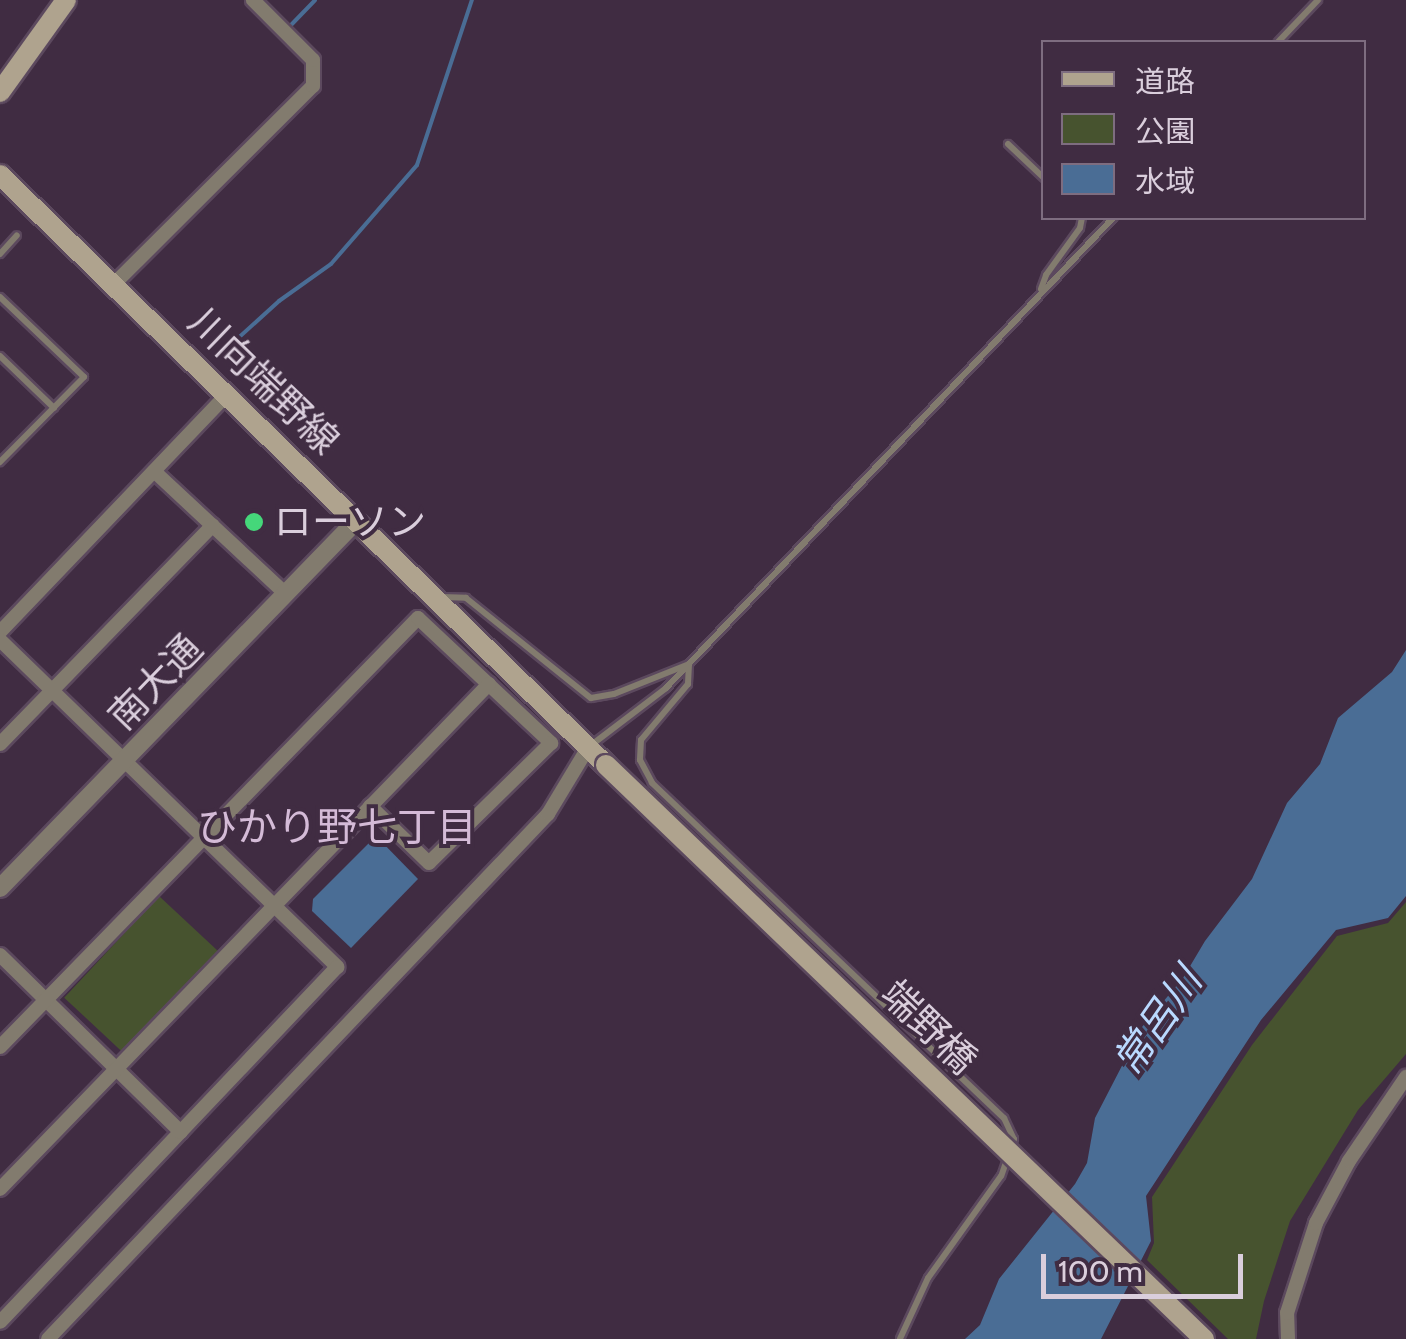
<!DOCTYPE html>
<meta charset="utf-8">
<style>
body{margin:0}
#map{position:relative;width:1406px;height:1339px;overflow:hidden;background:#402c42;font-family:Cabin,"Noto Sans JP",sans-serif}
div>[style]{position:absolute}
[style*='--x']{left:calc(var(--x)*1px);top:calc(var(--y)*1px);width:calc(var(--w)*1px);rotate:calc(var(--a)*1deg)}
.green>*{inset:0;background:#47532f;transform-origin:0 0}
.water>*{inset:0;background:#4a6d95}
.stream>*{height:4px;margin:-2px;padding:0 2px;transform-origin:2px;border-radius:2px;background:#4a6d95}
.roads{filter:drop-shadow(2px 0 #5c495e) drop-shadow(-2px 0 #5c495e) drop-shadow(0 2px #5c495e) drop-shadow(0 -2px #5c495e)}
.service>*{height:6px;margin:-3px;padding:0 3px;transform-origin:3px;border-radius:3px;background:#827b6e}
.minor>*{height:14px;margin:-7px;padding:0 7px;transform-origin:7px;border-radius:7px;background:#827b6e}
.tertiary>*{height:18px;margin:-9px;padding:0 9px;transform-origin:9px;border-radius:9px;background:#827b6e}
.secondary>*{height:20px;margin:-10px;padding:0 10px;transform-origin:10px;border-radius:10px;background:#afa38e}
.bridges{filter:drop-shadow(2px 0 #5c495e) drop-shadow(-2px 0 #5c495e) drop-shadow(0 2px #5c495e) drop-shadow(0 -2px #5c495e)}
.secondary-bridge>*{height:20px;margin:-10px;padding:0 10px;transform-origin:10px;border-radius:10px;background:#afa38e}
.dots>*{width:28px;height:28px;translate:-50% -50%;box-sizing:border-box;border:5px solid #402c42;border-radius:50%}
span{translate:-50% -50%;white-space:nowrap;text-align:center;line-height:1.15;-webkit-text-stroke:8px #402c42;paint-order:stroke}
.street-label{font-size:38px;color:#dacedc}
.poi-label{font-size:38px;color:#dacedc}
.left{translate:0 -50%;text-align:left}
.neighbourhood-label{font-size:40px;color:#d4bbd7}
.water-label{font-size:40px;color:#b9d9ff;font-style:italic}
.legend{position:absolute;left:1041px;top:40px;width:325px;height:180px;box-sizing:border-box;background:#402c42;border:2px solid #7e6d80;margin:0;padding:12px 18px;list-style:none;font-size:30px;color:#dacedc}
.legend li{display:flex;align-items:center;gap:20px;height:50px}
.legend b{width:50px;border:2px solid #7e6d80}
.scale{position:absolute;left:1041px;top:1254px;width:202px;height:45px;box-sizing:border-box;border:5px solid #dacedc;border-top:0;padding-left:12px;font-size:30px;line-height:35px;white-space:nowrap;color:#dacedc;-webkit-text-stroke:8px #402c42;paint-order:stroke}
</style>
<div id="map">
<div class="green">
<i style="left:159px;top:896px;width:81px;height:139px;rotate:43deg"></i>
<i style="clip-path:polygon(1406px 902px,1406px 1054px,1358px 1110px,1290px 1221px,1264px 1301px,1256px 1339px,1228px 1339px,1147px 1260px,1154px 1243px,1152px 1197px,1252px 1045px,1337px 936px,1388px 923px)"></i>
</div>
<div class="water">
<i style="clip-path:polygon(1406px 650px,1406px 896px,1388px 918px,1336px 930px,1261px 1020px,1146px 1196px,1151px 1241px,1101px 1339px,965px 1339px,980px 1325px,999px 1279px,1075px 1184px,1087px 1163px,1095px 1118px,1142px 1027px,1183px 978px,1205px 941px,1252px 879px,1287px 803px,1320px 764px,1338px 718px,1392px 672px)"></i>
<i style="clip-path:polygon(376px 836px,418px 879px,351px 948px,312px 911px,313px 899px)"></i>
</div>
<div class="stream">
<i style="--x:292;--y:24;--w:33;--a:-46"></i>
<i style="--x:225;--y:350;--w:73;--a:-42.2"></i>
<i style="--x:279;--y:301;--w:64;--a:-35.4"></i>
<i style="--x:331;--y:264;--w:131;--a:-49"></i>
<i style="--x:417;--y:165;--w:174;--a:-71.6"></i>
</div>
<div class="roads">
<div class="service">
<i style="--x:1278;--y:42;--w:58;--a:-46.4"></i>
<i style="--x:1008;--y:144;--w:50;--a:43.4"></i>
<i style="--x:0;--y:254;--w:25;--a:-48"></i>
<i style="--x:1041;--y:289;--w:15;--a:-70"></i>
<i style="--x:1046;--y:275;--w:58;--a:-54.1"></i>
<i style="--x:1080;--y:228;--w:10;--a:-79"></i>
<i style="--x:0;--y:297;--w:116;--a:43.6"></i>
<i style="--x:84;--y:377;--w:120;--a:134.7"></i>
<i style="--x:0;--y:356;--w:75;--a:43.9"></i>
<i style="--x:442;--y:597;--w:24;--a:2"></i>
<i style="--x:466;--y:598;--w:160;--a:38.7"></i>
<i style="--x:591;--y:698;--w:23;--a:-10"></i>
<i style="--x:614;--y:694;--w:81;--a:-21.8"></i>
<i style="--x:689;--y:664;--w:20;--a:93"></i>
<i style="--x:688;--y:684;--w:73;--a:130"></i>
<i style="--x:641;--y:740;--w:20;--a:93"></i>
<i style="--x:640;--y:760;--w:26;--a:62"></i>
<i style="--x:652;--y:783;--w:486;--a:43.6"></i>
<i style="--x:1004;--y:1118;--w:23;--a:65"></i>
<i style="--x:1014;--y:1139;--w:39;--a:109"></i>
<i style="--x:1001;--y:1176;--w:125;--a:125.6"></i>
<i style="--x:928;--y:1278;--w:67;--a:114.7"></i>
<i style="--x:590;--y:746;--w:96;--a:-37.3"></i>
<i style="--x:666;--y:688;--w:649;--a:-46.44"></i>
</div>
<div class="minor">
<i style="--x:114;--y:284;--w:281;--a:-44.9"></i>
<i style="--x:313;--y:86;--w:26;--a:-90"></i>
<i style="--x:313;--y:60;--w:85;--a:-135"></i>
<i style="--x:155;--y:472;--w:179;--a:43"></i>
<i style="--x:0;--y:632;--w:330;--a:-46.3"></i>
<i style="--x:0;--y:640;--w:470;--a:44.1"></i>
<i style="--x:337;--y:967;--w:489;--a:133.5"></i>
<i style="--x:0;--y:744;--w:305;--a:-45.8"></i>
<i style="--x:0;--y:955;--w:253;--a:44.4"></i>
<i style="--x:0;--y:1047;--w:599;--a:-45.74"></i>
<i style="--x:418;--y:618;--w:183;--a:43.2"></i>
<i style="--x:551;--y:743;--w:171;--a:135.5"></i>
<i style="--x:429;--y:863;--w:82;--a:-136"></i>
<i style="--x:0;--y:1189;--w:703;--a:-45.92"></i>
<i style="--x:48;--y:1339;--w:725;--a:-46.4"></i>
<i style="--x:548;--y:814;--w:79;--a:-58.9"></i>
<i style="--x:1288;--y:1339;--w:26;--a:-92"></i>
<i style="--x:1287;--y:1313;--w:95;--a:-72.1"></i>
<i style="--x:1316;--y:1223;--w:70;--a:-62"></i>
<i style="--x:1349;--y:1161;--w:102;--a:-55.8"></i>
</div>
<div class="tertiary">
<i style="--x:0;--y:888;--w:511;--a:-45.87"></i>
</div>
<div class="secondary">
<i style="--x:0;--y:92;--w:113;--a:-54.3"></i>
<i style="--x:0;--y:175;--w:846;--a:44.23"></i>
</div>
</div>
<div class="bridges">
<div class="secondary-bridge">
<i style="--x:606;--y:765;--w:829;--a:43.83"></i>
</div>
</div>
<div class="dots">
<i style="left:254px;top:522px;background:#45d77a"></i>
</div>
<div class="street-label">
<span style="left:264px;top:381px;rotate:44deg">川向端野線</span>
<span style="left:155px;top:682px;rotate:-46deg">南大通</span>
<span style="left:929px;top:1027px;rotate:44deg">端野橋</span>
</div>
<div class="poi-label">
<span class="left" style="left:274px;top:522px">ローソン</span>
</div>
<div class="neighbourhood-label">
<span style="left:337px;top:827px">ひかり野七丁目</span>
</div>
<div class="water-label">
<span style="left:1157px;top:1021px;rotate:-55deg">常呂川</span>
</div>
<ul class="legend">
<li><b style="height:12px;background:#afa38e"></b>道路</li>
<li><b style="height:28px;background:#47532f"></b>公園</li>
<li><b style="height:28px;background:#4a6d95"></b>水域</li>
</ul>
<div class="scale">100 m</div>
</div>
